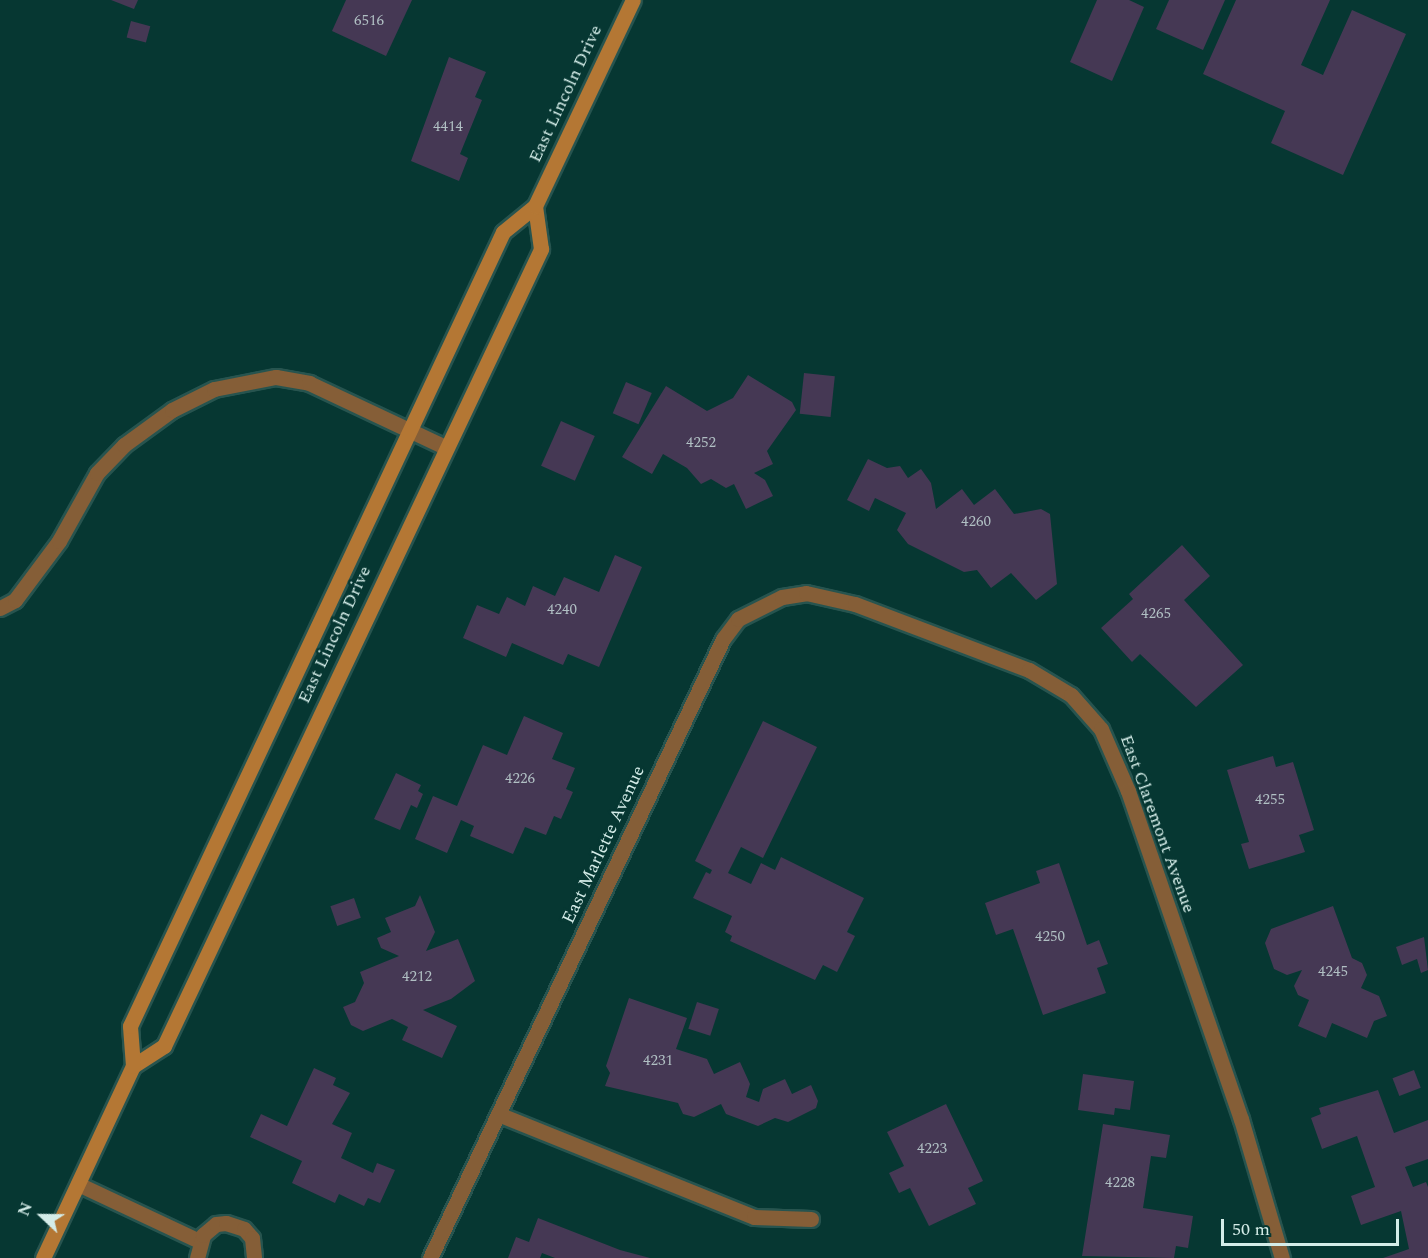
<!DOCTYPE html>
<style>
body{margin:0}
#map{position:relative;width:1428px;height:1258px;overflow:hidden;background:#063732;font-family:Spectral,serif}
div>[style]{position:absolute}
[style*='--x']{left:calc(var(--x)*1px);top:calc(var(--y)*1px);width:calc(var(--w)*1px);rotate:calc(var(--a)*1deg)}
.building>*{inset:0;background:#453854;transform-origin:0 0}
.roads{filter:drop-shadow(2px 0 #27544f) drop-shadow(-2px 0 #27544f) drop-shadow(0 2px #27544f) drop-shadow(0 -2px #27544f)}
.street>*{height:15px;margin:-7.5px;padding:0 7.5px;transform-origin:7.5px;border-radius:7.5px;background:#855e37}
.secondary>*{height:15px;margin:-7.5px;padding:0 7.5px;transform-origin:7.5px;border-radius:7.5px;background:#b47734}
span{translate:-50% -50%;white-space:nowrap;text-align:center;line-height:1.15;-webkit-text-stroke:5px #063732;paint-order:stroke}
.number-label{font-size:15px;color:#b0bfc3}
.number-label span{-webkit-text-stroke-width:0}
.street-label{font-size:18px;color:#d4ece8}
.north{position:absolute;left:12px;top:1186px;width:60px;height:60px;-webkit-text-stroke:4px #063732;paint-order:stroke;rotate:292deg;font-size:16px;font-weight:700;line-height:24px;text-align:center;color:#d4ece8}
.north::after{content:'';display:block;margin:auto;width:21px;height:27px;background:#d4ece8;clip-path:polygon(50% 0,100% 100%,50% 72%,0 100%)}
.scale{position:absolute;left:1221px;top:1219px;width:178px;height:27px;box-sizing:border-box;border:3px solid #d4ece8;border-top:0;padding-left:8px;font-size:18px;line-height:21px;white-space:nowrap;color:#d4ece8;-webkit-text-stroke:4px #063732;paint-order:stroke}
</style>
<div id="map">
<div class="building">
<i style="clip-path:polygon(111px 0,138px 0,134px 9px)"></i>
<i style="clip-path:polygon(346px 0,412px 0,386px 56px,332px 31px)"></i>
<i style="clip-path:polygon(1097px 0,1129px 0,1144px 7px,1112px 81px,1070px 62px)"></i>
<i style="clip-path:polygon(1169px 0,1225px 0,1203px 50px,1156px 29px)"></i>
<i style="clip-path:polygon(1236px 0,1330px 0,1301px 65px,1323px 75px,1352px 10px,1406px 34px,1343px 175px,1271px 143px,1285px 111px,1203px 74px)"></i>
<i style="left:131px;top:21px;width:20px;height:17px;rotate:15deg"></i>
<i style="clip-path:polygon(449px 57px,486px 72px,475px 97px,482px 100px,460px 154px,468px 158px,459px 181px,411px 161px)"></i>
<i style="left:804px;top:373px;width:31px;height:41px;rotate:6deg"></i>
<i style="clip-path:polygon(748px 375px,792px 402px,796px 410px,767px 451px,773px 464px,754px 473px,765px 480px,773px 496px,746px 509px,734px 484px,726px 488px,711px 479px,701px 484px,687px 468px,663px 454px,652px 474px,622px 457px,666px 386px,707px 411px,733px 398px)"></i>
<i style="left:626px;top:382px;width:28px;height:34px;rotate:23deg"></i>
<i style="left:561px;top:421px;width:37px;height:49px;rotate:24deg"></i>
<i style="clip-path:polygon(868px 459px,887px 468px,900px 466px,908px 478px,921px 469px,931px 483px,936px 509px,962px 489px,974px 505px,995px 489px,1014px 514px,1041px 509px,1050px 514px,1057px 584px,1036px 600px,1011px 573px,991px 588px,977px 570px,964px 572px,908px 544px,897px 530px,906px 513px,875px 498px,869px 511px,847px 500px)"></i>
<i style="clip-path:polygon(1182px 545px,1210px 576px,1184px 600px,1243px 665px,1196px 707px,1140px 654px,1132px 662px,1101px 628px,1133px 599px,1129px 594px)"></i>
<i style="clip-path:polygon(615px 555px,642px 567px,599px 667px,568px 654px,563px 665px,512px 643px,506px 657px,463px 638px,477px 605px,499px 614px,507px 597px,525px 606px,533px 586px,555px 596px,564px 577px,599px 592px)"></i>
<i style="clip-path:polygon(524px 716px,563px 733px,552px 759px,575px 768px,566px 789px,573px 792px,561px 819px,554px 816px,546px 835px,525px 827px,513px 854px,470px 836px,474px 826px,461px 820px,447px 853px,415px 839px,433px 796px,457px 806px,483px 745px,507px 755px)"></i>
<i style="clip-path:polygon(763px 721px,817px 747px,763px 858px,741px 847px,728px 873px,751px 884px,761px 863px,775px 870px,781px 857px,864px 898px,847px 932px,855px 936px,837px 972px,823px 965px,815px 980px,730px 941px,732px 936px,725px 932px,732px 916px,693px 898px,706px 872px,710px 874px,712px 870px,695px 861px)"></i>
<i style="clip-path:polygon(1273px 756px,1276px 767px,1293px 762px,1314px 830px,1299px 835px,1305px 852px,1249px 869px,1241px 844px,1249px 842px,1227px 770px)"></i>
<i style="clip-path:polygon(396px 773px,421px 785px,418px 791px,423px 794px,417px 808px,411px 805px,400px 830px,374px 819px)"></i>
<i style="clip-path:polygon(1059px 863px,1087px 945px,1099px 940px,1108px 964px,1097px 968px,1106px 993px,1043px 1015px,1013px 929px,996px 935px,985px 903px,1040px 883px,1036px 871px)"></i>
<i style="clip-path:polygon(420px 895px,435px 932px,426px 951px,458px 939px,475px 981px,451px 999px,423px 1010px,457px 1026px,442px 1058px,402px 1040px,408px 1027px,392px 1019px,363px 1031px,351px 1025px,343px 1007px,355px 1002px,364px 983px,360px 972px,399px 956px,381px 948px,377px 938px,391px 932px,385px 918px,415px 906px)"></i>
<i style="left:354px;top:898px;width:21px;height:25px;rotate:71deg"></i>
<i style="clip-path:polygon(1333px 906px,1352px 958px,1362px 963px,1367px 975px,1361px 988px,1379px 996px,1387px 1016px,1374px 1021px,1367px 1038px,1332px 1023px,1326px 1038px,1298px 1026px,1309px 1000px,1298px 995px,1294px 986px,1302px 970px,1287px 975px,1274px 969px,1265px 943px,1271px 929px)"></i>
<i style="clip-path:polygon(1424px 937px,1428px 970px,1421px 973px,1417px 959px,1402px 965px,1396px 947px)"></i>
<i style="clip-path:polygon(629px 998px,687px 1018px,676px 1049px,707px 1059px,714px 1074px,740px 1062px,750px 1084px,746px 1097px,759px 1102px,763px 1089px,785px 1079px,792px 1094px,811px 1085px,818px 1101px,816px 1108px,788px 1122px,775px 1118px,758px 1126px,726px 1114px,721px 1104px,694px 1117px,683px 1114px,678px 1103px,605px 1086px,610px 1073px,606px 1066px)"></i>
<i style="left:697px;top:1002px;width:23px;height:28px;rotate:18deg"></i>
<i style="clip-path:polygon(314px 1068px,336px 1078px,333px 1085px,350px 1093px,332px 1124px,352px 1133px,341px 1158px,373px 1173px,377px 1163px,395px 1170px,380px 1203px,368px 1198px,364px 1206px,339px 1194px,335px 1203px,292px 1183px,302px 1161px,250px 1137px,261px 1114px,287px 1126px)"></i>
<i style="left:1414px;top:1070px;width:19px;height:23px;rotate:69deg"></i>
<i style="clip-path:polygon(1083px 1074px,1134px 1081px,1130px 1110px,1115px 1108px,1114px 1115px,1078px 1110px)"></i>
<i style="clip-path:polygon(1378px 1090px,1394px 1133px,1428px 1120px,1428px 1159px,1405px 1167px,1413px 1187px,1426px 1182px,1428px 1187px,1428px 1258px,1383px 1258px,1409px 1249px,1401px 1211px,1361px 1225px,1351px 1196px,1375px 1187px,1357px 1136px,1322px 1149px,1311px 1118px,1321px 1114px,1319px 1108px)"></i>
<i style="clip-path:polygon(946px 1104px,983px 1181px,968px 1188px,976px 1204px,929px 1226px,910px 1188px,899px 1193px,889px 1173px,904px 1166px,887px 1132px)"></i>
<i style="clip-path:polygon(1103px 1124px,1170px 1135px,1166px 1158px,1151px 1156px,1143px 1208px,1193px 1216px,1188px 1248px,1176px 1246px,1174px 1258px,1082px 1256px)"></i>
<i style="clip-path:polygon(538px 1218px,620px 1250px,650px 1258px,555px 1258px,542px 1253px,540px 1258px,508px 1258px,516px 1237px,529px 1242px)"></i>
</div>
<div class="roads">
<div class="street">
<i style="--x:0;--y:608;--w:17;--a:-28"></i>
<i style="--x:15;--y:600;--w:74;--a:-53.3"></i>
<i style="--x:59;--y:541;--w:78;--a:-60.8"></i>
<i style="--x:97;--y:473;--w:39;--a:-46"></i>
<i style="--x:124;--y:445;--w:59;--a:-36.1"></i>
<i style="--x:172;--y:410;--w:47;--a:-26.6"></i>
<i style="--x:214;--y:389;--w:63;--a:-11"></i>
<i style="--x:276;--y:377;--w:34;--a:10"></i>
<i style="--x:309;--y:383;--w:150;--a:25.2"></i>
<i style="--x:498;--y:1114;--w:276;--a:21.9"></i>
<i style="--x:754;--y:1217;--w:57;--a:2"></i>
<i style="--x:78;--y:1184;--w:134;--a:25.2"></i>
<i style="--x:197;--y:1258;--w:24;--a:-75"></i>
<i style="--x:203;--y:1235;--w:17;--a:-40"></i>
<i style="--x:216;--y:1224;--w:10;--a:-6"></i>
<i style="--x:226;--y:1223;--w:19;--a:18"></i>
<i style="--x:244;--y:1229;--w:12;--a:48"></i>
<i style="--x:252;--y:1238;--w:20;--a:84"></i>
<i style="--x:430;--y:1258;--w:685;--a:-64.67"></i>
<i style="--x:723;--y:639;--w:25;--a:-53"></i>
<i style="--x:738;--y:619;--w:49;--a:-26.6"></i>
<i style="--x:782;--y:597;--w:24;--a:-9"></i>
<i style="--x:806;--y:593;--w:50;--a:12.7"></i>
<i style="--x:855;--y:604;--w:186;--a:20.8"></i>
<i style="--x:1029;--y:670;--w:49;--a:30.8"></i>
<i style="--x:1071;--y:695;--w:45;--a:48.6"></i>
<i style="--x:1101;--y:729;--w:68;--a:66.5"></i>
<i style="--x:1128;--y:791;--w:347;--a:71"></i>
<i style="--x:1241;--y:1119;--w:145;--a:73.6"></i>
</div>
<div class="secondary">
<i style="--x:133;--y:1066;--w:37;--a:-33"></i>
<i style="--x:164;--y:1046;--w:882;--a:-64.68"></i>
<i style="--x:541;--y:249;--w:43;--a:-97.9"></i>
<i style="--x:43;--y:1258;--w:212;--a:-64.9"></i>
<i style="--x:133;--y:1066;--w:40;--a:-94.3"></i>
<i style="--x:130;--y:1026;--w:877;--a:-64.84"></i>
<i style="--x:503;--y:232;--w:41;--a:-39.1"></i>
<i style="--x:535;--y:206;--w:228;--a:-64.6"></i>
</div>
</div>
<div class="number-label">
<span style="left:369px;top:21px">6516</span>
<span style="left:448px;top:127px">4414</span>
<span style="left:701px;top:443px">4252</span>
<span style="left:976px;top:522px">4260</span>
<span style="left:562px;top:610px">4240</span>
<span style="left:1156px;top:614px">4265</span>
<span style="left:520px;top:779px">4226</span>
<span style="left:1270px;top:800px">4255</span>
<span style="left:1050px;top:937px">4250</span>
<span style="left:1333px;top:972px">4245</span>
<span style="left:417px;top:977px">4212</span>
<span style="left:658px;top:1061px">4231</span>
<span style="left:932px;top:1149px">4223</span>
<span style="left:1120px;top:1183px">4228</span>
</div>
<div class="street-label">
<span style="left:566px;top:94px;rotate:-65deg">East Lincoln Drive</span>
<span style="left:335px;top:635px;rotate:-65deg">East Lincoln Drive</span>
<span style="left:1157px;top:824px;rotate:70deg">East Claremont Avenue</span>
<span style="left:604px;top:845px;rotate:-65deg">East Marlette Avenue</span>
</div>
<div class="north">N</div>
<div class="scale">50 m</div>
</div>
